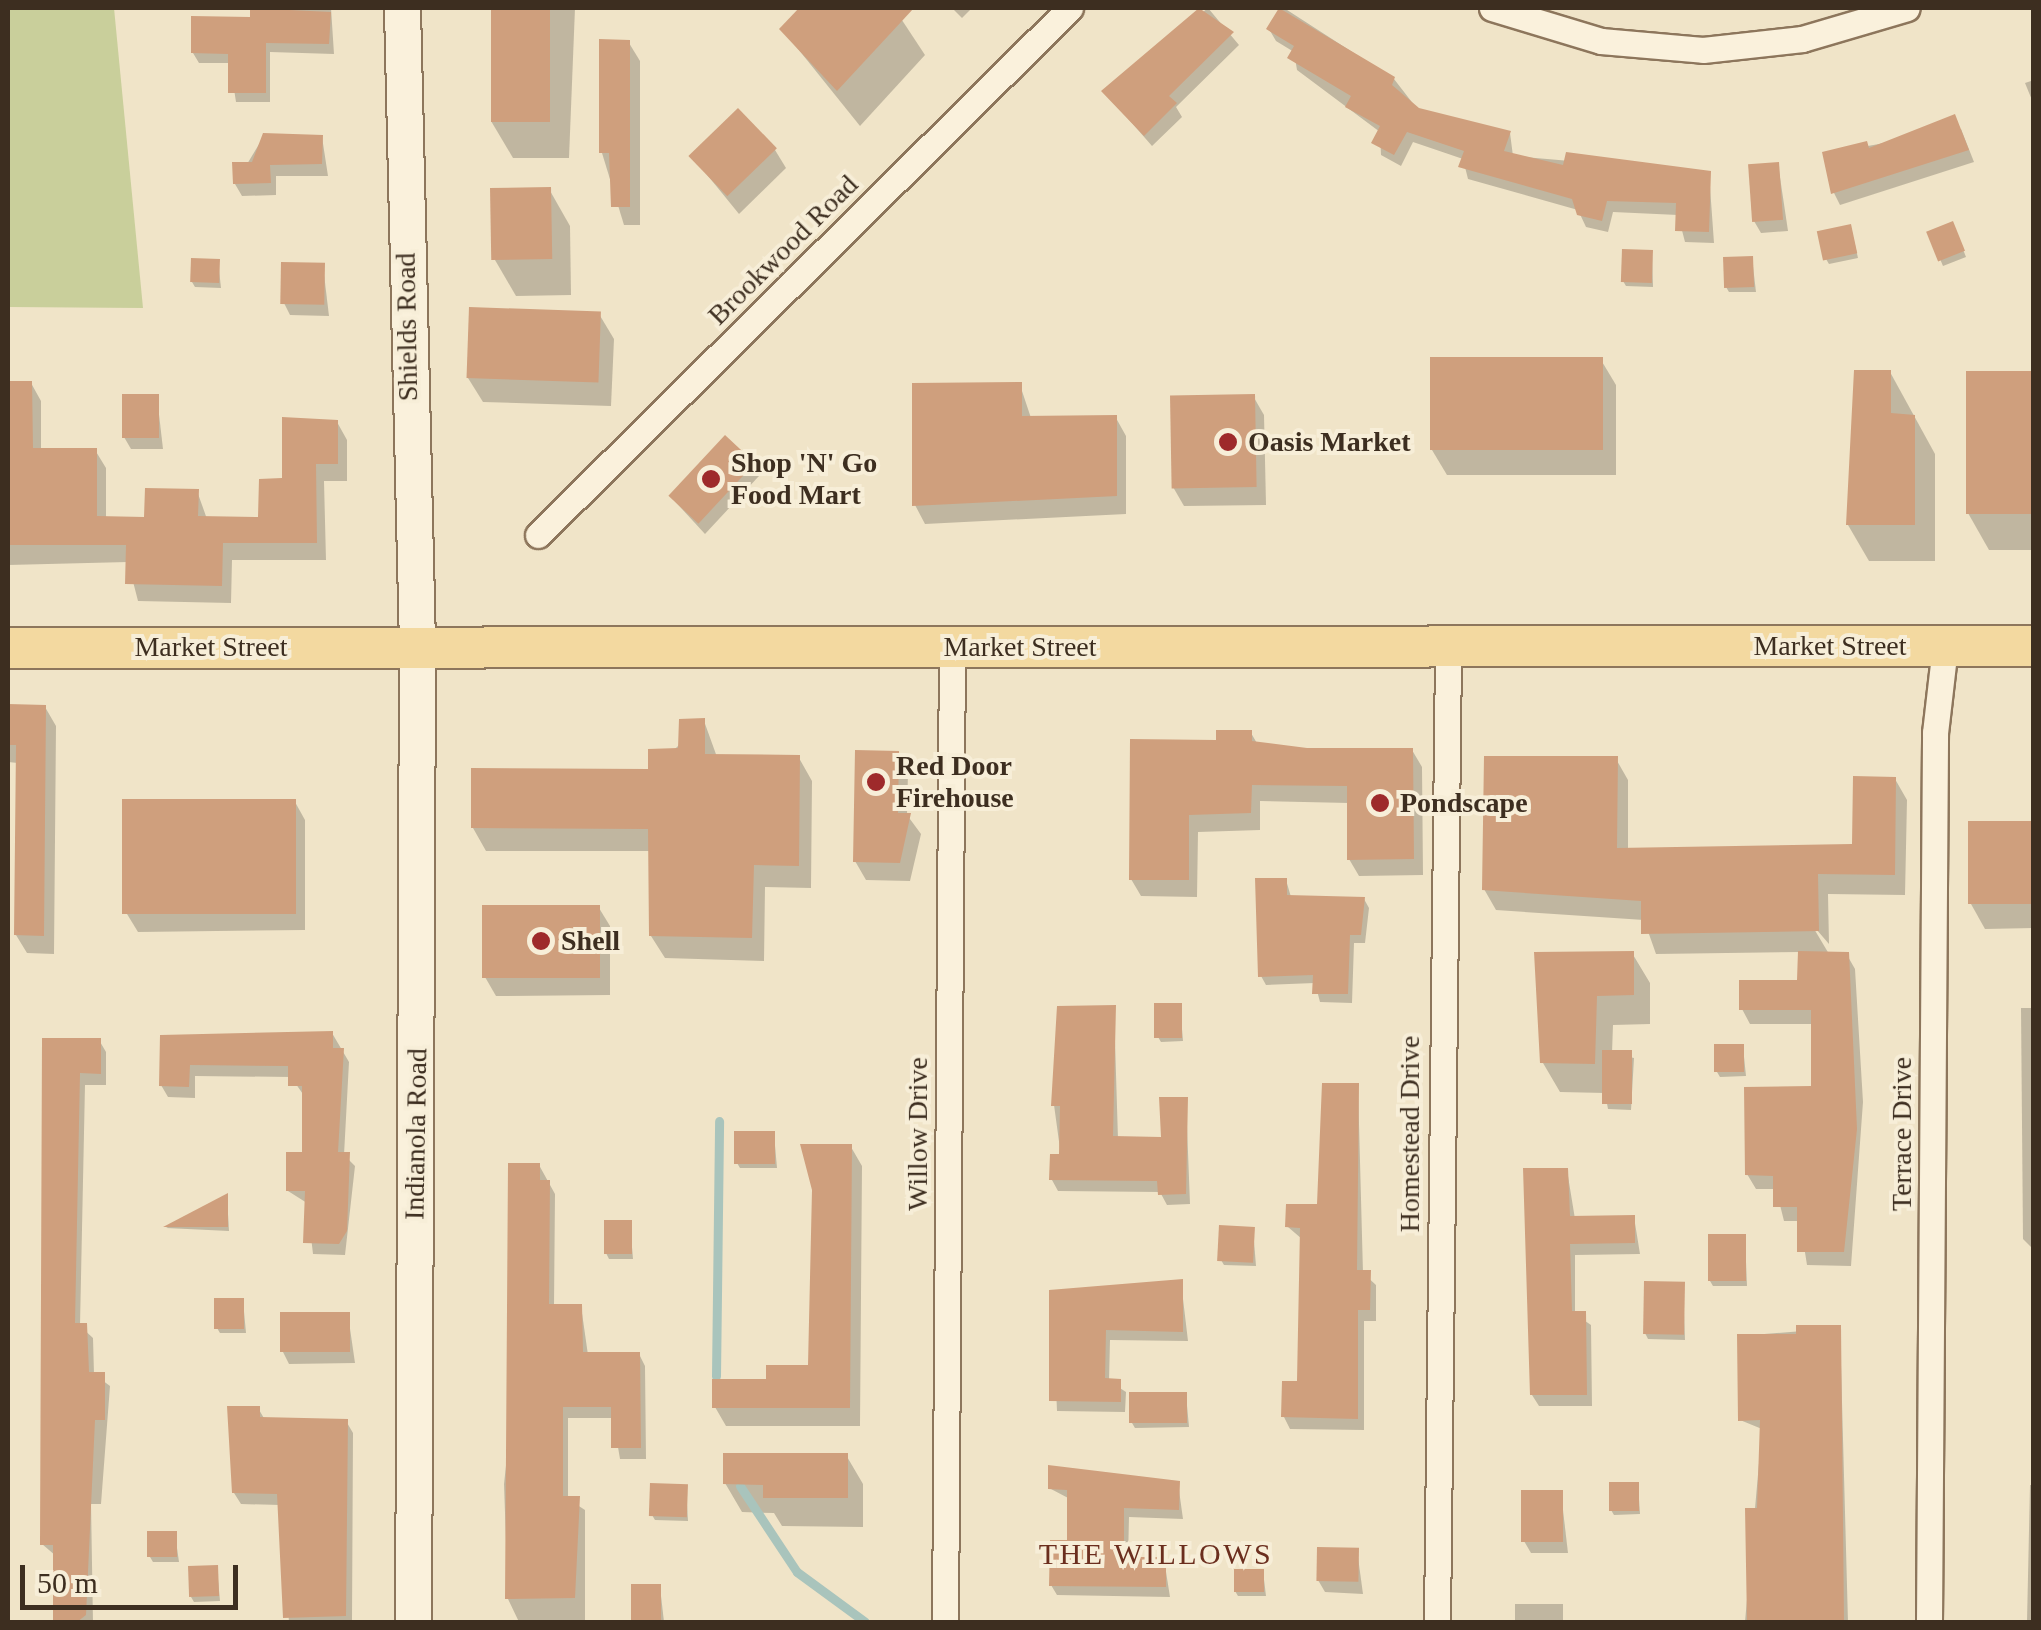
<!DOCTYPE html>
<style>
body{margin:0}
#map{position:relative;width:2041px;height:1630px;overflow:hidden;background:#f0e4c8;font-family:"Times New Roman",serif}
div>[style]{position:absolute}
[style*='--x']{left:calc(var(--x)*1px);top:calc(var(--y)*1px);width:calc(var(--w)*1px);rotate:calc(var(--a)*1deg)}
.green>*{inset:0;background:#c9cf9b}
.shadow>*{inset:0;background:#0003;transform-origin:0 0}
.stream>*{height:9px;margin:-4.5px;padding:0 4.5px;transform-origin:4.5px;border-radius:4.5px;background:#a9c4bc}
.building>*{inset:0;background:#cf9f7d;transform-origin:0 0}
.roads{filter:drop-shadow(2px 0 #8d765c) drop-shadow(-2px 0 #8d765c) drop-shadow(0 2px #8d765c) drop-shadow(0 -2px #8d765c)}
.street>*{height:25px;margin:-12.5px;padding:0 12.5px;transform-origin:12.5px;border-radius:12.5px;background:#faf1dc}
.secondary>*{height:35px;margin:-17.5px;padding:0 17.5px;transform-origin:17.5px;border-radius:17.5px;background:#faf1dc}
.primary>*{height:40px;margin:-20px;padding:0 20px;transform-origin:20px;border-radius:20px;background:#f3d9a0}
.dots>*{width:28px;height:28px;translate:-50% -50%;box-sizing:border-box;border:5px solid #f7eed8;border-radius:50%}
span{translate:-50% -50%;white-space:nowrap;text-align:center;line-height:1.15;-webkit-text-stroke:8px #f7eed8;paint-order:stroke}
.street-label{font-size:28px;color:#3d2e20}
.poi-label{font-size:28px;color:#3d2e20;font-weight:700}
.left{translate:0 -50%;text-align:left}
.neighbourhood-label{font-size:30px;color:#6b2e1e;letter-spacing:2.5px}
.frame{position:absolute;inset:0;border:10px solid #3d2e20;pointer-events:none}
.scale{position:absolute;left:20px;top:1565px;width:218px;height:45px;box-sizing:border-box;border:5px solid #3d2e20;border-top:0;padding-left:12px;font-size:30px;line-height:35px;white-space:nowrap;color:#3d2e20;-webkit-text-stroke:8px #f7eed8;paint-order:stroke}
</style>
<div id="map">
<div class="green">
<i style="clip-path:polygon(8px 8px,114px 8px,143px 308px,8px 307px)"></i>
</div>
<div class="shadow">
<i style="clip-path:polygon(254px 8px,331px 8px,334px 54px,270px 52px,270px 102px,236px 102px,230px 63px,199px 63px,193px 53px,253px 20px)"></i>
<i style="clip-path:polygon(491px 8px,575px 8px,569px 158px,513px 158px,491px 121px)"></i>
<i style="clip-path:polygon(803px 8px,894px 8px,925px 55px,860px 126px,782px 29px)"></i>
<i style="clip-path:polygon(952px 8px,972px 8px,962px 18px)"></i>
<i style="clip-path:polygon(1208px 8px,1239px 45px,1176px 107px,1182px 117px,1152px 146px,1104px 91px)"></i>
<i style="clip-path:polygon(1284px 8px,1394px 79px,1418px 110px,1510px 133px,1513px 156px,1709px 173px,1714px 243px,1685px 242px,1678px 215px,1613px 212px,1608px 232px,1586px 227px,1578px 210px,1468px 179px,1463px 159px,1413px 142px,1401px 166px,1381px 155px,1380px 132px,1297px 70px,1294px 52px,1276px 41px,1269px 29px)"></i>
<i style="clip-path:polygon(629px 43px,640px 61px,640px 225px,624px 225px,602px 153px)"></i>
<i style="clip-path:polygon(2034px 80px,2034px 105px,2025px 83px)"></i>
<i style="clip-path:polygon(1961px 129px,1974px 162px,1840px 205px,1834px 193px,1824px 154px)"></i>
<i style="clip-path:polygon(264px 136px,322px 137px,328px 176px,276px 176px,276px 195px,242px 196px,235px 184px)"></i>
<i style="clip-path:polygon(775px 150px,786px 168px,739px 214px,691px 155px)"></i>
<i style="clip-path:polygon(1778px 164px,1788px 231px,1761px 233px,1754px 221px)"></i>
<i style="clip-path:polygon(549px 189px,570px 226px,571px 295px,516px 296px,495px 260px)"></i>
<i style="clip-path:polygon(1955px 229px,1966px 257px,1943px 266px,1929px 233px)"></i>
<i style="clip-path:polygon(1852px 232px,1858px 258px,1829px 264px,1826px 259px)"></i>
<i style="clip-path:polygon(1652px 253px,1653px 287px,1626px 286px,1623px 281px)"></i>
<i style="clip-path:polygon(1752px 258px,1756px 292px,1729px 292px,1726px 287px)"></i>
<i style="clip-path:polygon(218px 261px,221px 288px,195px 287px,192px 282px)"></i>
<i style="clip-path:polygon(323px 266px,329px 316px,290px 315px,284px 303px)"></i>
<i style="clip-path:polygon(599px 314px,614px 339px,611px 406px,483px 402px,468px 378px)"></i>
<i style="clip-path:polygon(1601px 360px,1616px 385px,1616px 475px,1447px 475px,1432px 450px)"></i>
<i style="clip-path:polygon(1890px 372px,1935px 454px,1935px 561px,1869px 561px,1848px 525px)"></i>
<i style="clip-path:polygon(2034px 373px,2034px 550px,1989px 550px,1968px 513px)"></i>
<i style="clip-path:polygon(8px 383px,31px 383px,41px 401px,41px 450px,95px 450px,106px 468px,106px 519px,147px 519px,197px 491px,207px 519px,260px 520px,337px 422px,347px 440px,347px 481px,324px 481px,326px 560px,232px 560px,231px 603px,138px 601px,128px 562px,8px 565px)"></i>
<i style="clip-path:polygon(1020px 385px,1031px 418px,1116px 418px,1126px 436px,1126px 514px,925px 524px,915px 505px)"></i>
<i style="clip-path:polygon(1253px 396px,1264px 415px,1266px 505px,1184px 506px,1173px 487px)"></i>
<i style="clip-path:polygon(157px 397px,163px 449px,131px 449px,124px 437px)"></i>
<i style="clip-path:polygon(753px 464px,759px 476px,705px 534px,670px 496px)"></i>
<i style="clip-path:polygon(8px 707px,45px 707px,56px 726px,54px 954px,27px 953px,16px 935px,18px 763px,8px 762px)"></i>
<i style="clip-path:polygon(704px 721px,717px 757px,799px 758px,812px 781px,811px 888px,765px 887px,764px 961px,665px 958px,651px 936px,651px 851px,486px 851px,473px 828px,651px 772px)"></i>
<i style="clip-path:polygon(1251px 733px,1258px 745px,1307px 751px,1412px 750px,1422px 767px,1423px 875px,1359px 876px,1349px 859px,1349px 803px,1260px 801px,1260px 830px,1198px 832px,1197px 897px,1141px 896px,1131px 879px,1219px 742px)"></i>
<i style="clip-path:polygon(898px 753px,908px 772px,907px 815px,921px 834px,910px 881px,866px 880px,855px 861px)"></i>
<i style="clip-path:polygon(1616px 759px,1628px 780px,1628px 850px,1854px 846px,1895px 779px,1907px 800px,1905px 895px,1828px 894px,1829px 944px,1810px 922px,1829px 954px,1847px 955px,1855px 969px,1863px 1102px,1851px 1266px,1807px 1265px,1800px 1221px,1784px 1221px,1776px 1189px,1756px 1189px,1747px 1174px,1813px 1088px,1813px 1024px,1750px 1024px,1742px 1009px,1800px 982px,1800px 952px,1656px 954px,1644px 920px,1496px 910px,1484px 889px)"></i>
<i style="clip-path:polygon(295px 802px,305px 820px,305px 930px,138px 932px,127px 914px)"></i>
<i style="clip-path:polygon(2034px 824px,2034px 928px,1985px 929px,1971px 904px)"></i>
<i style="clip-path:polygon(1286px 880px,1291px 897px,1364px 899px,1369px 908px,1365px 943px,1354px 943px,1352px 1003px,1320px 1002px,1315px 983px,1266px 985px,1261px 976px)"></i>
<i style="clip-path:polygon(599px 908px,610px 926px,610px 995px,496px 996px,485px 977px)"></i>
<i style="clip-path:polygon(1632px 953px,1650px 983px,1650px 1024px,1613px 1025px,1612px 1053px,1634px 1058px,1631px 1110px,1608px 1109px,1605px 1093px,1560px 1092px,1543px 1063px,1545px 1009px)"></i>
<i style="clip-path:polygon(1180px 1005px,1183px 1041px,1161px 1042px,1158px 1037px)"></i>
<i style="clip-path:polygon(1114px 1008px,1118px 1139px,1164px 1139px,1186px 1100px,1190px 1204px,1167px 1205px,1160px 1192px,1058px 1191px,1052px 1180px,1061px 1156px,1054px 1105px)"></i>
<i style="clip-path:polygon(2021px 1008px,2034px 1008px,2034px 1250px,2023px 1239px)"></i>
<i style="clip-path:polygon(332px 1033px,349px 1062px,344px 1155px,355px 1166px,345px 1255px,313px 1254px,307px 1203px,288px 1191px,305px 1154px,305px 1097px,291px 1077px,195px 1076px,195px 1098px,168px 1097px,161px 1085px,162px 1038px)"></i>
<i style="clip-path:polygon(45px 1040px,99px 1040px,106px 1052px,106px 1085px,85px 1085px,80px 1326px,93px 1338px,94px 1374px,110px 1386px,101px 1504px,91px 1504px,93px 1622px,55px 1622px,56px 1556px,42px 1544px)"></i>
<i style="clip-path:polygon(1743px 1047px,1746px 1076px,1720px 1077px,1717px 1072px)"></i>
<i style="clip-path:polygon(1358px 1086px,1363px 1273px,1376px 1285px,1376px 1321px,1364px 1321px,1364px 1430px,1290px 1429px,1284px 1417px,1299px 1384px,1302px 1239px,1288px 1227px,1320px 1207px)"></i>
<i style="clip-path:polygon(774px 1134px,777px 1168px,740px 1168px,737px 1163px)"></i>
<i style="clip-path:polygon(851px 1147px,862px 1166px,860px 1426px,726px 1426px,715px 1407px,810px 1367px)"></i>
<i style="clip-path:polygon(539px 1165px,555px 1194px,554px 1307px,581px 1306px,588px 1355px,639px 1354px,645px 1366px,646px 1459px,620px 1459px,613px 1418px,568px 1418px,568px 1499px,585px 1510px,585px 1622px,519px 1622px,508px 1599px,504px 1484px)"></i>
<i style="clip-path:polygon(1567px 1170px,1575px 1219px,1634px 1217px,1640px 1254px,1575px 1255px,1575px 1314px,1591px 1325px,1592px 1406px,1539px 1406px,1532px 1395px)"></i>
<i style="clip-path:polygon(227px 1196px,229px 1231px,166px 1228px)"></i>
<i style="clip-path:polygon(630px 1223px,633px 1259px,609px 1259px,606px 1253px)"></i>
<i style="clip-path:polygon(1253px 1229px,1256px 1266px,1224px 1265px,1221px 1260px)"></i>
<i style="clip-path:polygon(1745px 1237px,1747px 1286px,1713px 1286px,1710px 1281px)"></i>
<i style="clip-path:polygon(1181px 1282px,1188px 1341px,1110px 1340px,1109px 1381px,1126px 1392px,1125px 1412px,1057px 1411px,1052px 1292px)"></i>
<i style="clip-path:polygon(1683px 1284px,1685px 1340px,1648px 1339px,1645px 1333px)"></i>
<i style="clip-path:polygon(243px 1301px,246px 1333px,220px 1333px,217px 1328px)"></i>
<i style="clip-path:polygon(348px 1315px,355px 1363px,289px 1364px,283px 1352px)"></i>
<i style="clip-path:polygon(1840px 1328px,1848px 1622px,1745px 1622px,1762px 1429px,1740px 1420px,1739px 1336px)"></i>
<i style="clip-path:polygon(2031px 1371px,2034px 1371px,2034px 1411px,2033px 1410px)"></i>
<i style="clip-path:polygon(1186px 1395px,1189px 1427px,1135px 1428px,1132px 1423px)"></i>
<i style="clip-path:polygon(258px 1408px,265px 1420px,346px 1421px,353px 1433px,352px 1622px,289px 1622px,280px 1505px,241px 1504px,234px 1493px)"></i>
<i style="clip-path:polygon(846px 1455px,863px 1484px,863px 1527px,782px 1526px,774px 1513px,742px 1512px,725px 1483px)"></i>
<i style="clip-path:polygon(1178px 1483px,1183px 1519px,1129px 1517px,1128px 1560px,1164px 1559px,1170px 1597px,1057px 1595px,1051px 1585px,1070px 1543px,1070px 1499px,1051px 1489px)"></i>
<i style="clip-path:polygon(1638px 1484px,1640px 1514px,1614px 1515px,1611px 1510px)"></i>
<i style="clip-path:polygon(2030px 1485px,2034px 1485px,2034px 1622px,2027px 1622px)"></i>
<i style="clip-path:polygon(686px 1487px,688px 1521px,655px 1520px,652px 1515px)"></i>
<i style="clip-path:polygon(1561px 1493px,1568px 1553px,1531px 1553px,1524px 1541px)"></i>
<i style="clip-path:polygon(175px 1534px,179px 1562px,153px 1562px,150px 1557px)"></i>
<i style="clip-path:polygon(1357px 1550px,1363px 1594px,1325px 1592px,1318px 1580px)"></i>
<i style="clip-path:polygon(217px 1568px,220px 1601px,194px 1602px,191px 1597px)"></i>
<i style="clip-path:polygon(1263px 1571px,1266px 1596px,1238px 1596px,1235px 1591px)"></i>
<i style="clip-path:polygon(634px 1587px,660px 1587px,664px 1622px,636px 1622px)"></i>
<i style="left:1515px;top:1604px;width:48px;height:18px"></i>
</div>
<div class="stream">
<i style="--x:716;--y:1376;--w:255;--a:-89.3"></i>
<i style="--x:740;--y:1486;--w:103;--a:56.5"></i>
<i style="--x:797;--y:1572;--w:84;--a:36.3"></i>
</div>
<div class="building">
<i style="clip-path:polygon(250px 8px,331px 12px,329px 44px,266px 43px,266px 93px,228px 93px,228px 54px,191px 53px,191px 16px,250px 17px)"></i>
<i style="left:491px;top:8px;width:59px;height:114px"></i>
<i style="clip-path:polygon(799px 8px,914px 8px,837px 91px,779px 29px)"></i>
<i style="clip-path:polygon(1199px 8px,1234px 32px,1169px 96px,1177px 103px,1144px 136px,1101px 91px)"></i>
<i style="clip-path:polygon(1279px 8px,1395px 77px,1392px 85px,1419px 108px,1511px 131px,1504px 151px,1563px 165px,1566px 152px,1711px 171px,1709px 232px,1675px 231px,1676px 203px,1607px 201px,1602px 221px,1577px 215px,1572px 199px,1458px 167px,1464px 151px,1407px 132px,1394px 155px,1371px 143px,1380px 126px,1345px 107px,1351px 96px,1287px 58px,1294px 46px,1266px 29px)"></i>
<i style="clip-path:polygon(599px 39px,630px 40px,630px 207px,611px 207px,609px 153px,599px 153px)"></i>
<i style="left:738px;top:108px;width:56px;height:69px;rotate:46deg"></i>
<i style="clip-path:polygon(1955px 114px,1969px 150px,1831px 194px,1822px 152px,1867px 141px,1869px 148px)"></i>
<i style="clip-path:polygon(263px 133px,323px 135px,322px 164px,270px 165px,271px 183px,233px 184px,232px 162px,252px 162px)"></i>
<i style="left:1779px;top:162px;width:58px;height:31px;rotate:86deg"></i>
<i style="left:551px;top:187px;width:72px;height:61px;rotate:89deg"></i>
<i style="left:1953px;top:221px;width:32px;height:29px;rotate:68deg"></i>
<i style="left:1851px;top:224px;width:30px;height:35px;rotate:78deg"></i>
<i style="left:1622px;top:249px;width:31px;height:33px;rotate:2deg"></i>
<i style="left:1753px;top:256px;width:31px;height:30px;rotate:88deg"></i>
<i style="left:191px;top:258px;width:29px;height:24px;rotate:2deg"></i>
<i style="left:281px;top:262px;width:44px;height:42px;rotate:1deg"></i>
<i style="left:469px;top:307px;width:132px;height:71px;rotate:2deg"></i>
<i style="left:1603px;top:357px;width:93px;height:173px;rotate:90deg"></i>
<i style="clip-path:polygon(1854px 370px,1891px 370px,1891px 413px,1915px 415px,1915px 525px,1846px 525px)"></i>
<i style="left:1966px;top:371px;width:68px;height:143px"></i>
<i style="clip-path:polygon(8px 381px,32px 381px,33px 448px,97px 448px,97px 516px,144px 517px,145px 488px,199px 489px,198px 516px,258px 517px,259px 479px,282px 478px,282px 417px,338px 420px,338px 464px,316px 464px,317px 543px,223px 543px,222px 586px,125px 584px,126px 545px,8px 545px)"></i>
<i style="clip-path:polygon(1022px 382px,1022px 416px,1117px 415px,1117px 496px,912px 506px,912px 383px)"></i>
<i style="left:122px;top:394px;width:37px;height:44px"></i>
<i style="left:1255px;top:394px;width:93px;height:85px;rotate:89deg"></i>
<i style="left:725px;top:435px;width:41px;height:83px;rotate:43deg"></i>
<i style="clip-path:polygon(8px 704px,46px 705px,44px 936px,14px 935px,16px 745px,8px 745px)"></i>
<i style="clip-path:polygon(705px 718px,705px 754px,800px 755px,799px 866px,754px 865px,752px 938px,649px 936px,648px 829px,471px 828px,471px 768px,648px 769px,648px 749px,678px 748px,679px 719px)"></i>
<i style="clip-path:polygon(1216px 730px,1252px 730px,1252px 741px,1307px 748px,1413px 748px,1414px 859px,1347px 860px,1347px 786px,1252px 785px,1251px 813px,1189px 815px,1189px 880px,1129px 880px,1130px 739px,1216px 740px)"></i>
<i style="clip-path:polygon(855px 750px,899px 751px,898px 813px,911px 813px,900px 863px,853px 862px)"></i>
<i style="clip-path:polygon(1484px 756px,1618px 756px,1617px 848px,1852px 844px,1853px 776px,1896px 777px,1895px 875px,1818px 874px,1819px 931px,1641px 934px,1641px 901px,1482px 890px)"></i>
<i style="left:122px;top:799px;width:174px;height:115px"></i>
<i style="left:1968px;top:821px;width:66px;height:83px"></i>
<i style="clip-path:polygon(1255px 878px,1287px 878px,1287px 895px,1365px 897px,1361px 935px,1350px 935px,1348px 994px,1312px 994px,1313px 975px,1258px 977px)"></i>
<i style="left:482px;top:905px;width:118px;height:73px"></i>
<i style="clip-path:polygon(1634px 951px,1634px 995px,1597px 996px,1595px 1064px,1540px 1063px,1534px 952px)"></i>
<i style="clip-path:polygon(1798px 951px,1849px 952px,1857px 1129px,1844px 1252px,1797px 1252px,1797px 1207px,1773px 1207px,1773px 1176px,1745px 1175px,1744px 1087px,1811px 1086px,1811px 1010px,1739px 1010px,1739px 980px,1797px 980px)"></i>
<i style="left:1154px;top:1003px;width:28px;height:35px"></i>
<i style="clip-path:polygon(1116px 1005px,1113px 1136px,1161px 1137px,1159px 1097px,1188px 1097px,1186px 1194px,1158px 1195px,1157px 1181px,1049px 1180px,1050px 1154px,1059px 1154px,1060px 1106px,1051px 1106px,1057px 1006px)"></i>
<i style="clip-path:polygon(333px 1031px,333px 1048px,344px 1048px,338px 1152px,350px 1152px,347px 1231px,339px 1244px,303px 1243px,305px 1191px,286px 1191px,286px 1152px,302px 1152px,302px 1086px,288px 1086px,288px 1066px,190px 1065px,189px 1087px,159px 1086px,160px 1035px)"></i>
<i style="clip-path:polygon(42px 1038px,101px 1038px,101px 1074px,80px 1073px,75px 1323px,87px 1323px,89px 1372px,105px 1372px,105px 1420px,95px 1420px,86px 1615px,77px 1622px,53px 1622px,53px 1545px,40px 1545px)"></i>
<i style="left:1744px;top:1044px;width:28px;height:30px;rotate:90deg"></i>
<i style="left:1602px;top:1050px;width:30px;height:54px"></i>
<i style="clip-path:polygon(1322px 1083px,1359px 1083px,1357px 1270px,1371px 1270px,1370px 1310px,1358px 1310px,1358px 1419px,1281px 1417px,1282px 1381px,1297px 1381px,1300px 1228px,1285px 1227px,1286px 1204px,1317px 1204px)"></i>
<i style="left:734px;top:1131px;width:41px;height:33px"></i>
<i style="clip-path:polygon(800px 1144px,852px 1144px,850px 1408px,712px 1408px,712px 1379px,766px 1379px,766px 1365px,808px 1365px,812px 1190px)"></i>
<i style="clip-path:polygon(508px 1163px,540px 1163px,540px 1180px,550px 1180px,549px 1304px,582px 1304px,583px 1352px,640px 1352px,641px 1448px,611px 1448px,611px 1407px,563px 1407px,563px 1496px,580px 1496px,575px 1598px,505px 1599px)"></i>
<i style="clip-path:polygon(1523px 1168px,1568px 1168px,1570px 1216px,1635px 1215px,1635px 1243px,1570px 1244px,1572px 1311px,1586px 1311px,1587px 1395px,1530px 1395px)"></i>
<i style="clip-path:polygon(228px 1193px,228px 1227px,163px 1227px)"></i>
<i style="left:604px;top:1220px;width:28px;height:34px"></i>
<i style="left:1219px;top:1225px;width:36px;height:36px;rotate:3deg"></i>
<i style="left:1708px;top:1234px;width:38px;height:47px"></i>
<i style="clip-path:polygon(1183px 1279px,1183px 1332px,1106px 1330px,1105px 1378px,1121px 1379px,1121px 1402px,1049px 1401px,1049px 1290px)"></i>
<i style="left:1644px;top:1281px;width:41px;height:53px;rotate:1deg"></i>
<i style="left:214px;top:1298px;width:30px;height:31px"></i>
<i style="left:350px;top:1312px;width:40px;height:70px;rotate:90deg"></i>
<i style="clip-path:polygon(1796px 1325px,1841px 1325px,1844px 1622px,1747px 1622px,1745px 1508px,1757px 1508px,1760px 1420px,1738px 1421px,1737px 1334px,1796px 1334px)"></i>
<i style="left:1187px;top:1392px;width:31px;height:58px;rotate:90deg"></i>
<i style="clip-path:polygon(227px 1406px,260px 1406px,260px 1417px,348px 1419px,346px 1616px,283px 1618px,277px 1494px,232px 1493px)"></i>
<i style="clip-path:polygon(723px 1453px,848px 1453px,848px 1498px,763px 1498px,763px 1485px,723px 1484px)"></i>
<i style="clip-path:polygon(1048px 1465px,1180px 1481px,1179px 1510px,1124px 1508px,1124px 1557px,1166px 1557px,1166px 1587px,1049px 1586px,1050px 1540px,1067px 1540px,1067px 1490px,1048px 1489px)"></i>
<i style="left:1609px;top:1482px;width:30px;height:29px"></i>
<i style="left:650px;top:1483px;width:38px;height:33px;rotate:2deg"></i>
<i style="left:1521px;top:1490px;width:42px;height:52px"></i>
<i style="left:177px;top:1531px;width:26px;height:30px;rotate:90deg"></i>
<i style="left:1317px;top:1547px;width:42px;height:34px;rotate:1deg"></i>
<i style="left:218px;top:1565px;width:31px;height:30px;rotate:88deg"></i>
<i style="left:1234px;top:1569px;width:30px;height:23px"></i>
<i style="left:631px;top:1584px;width:30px;height:38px"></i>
</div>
<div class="roads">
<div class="street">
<i style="--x:1492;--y:8;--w:114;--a:16.8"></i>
<i style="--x:1601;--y:41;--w:102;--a:5"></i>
<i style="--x:1703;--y:50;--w:100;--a:-6.3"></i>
<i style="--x:1802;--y:39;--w:109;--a:-16.4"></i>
<i style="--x:538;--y:535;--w:749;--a:-44.73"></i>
<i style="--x:945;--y:1622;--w:976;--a:-89.59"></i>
<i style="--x:1437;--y:1622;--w:976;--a:-89.35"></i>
<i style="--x:1929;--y:1622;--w:889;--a:-89.61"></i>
<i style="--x:1935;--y:733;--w:88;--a:-83.4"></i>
</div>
<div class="secondary">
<i style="--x:402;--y:8;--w:638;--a:88.65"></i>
<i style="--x:417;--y:646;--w:976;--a:90.23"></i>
</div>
<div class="primary">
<i style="--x:8;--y:648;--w:2026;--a:-0.06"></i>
</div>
</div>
<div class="dots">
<i style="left:1228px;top:442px;background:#9e2a2b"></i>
<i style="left:711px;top:479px;background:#9e2a2b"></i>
<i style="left:876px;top:782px;background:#9e2a2b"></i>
<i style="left:1380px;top:803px;background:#9e2a2b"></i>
<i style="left:541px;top:941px;background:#9e2a2b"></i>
</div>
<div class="street-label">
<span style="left:783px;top:250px;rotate:-45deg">Brookwood Road</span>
<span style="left:407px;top:327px;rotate:-91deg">Shields Road</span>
<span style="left:1830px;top:646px">Market Street</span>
<span style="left:211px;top:647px">Market Street</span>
<span style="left:1020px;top:647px">Market Street</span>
<span style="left:416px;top:1134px;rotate:-89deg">Indianola Road</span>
<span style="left:918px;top:1134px;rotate:-90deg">Willow Drive</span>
<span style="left:1410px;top:1134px;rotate:-90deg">Homestead Drive</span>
<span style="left:1902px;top:1134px;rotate:-90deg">Terrace Drive</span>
</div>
<div class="poi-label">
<span class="left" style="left:1248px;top:442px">Oasis Market</span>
<span class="left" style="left:731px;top:479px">Shop 'N' Go<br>Food Mart</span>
<span class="left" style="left:896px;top:782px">Red Door<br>Firehouse</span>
<span class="left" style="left:1400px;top:803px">Pondscape</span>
<span class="left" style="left:561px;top:941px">Shell</span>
</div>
<div class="neighbourhood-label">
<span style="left:1156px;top:1554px">THE WILLOWS</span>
</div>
<div class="frame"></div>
<div class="scale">50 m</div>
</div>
